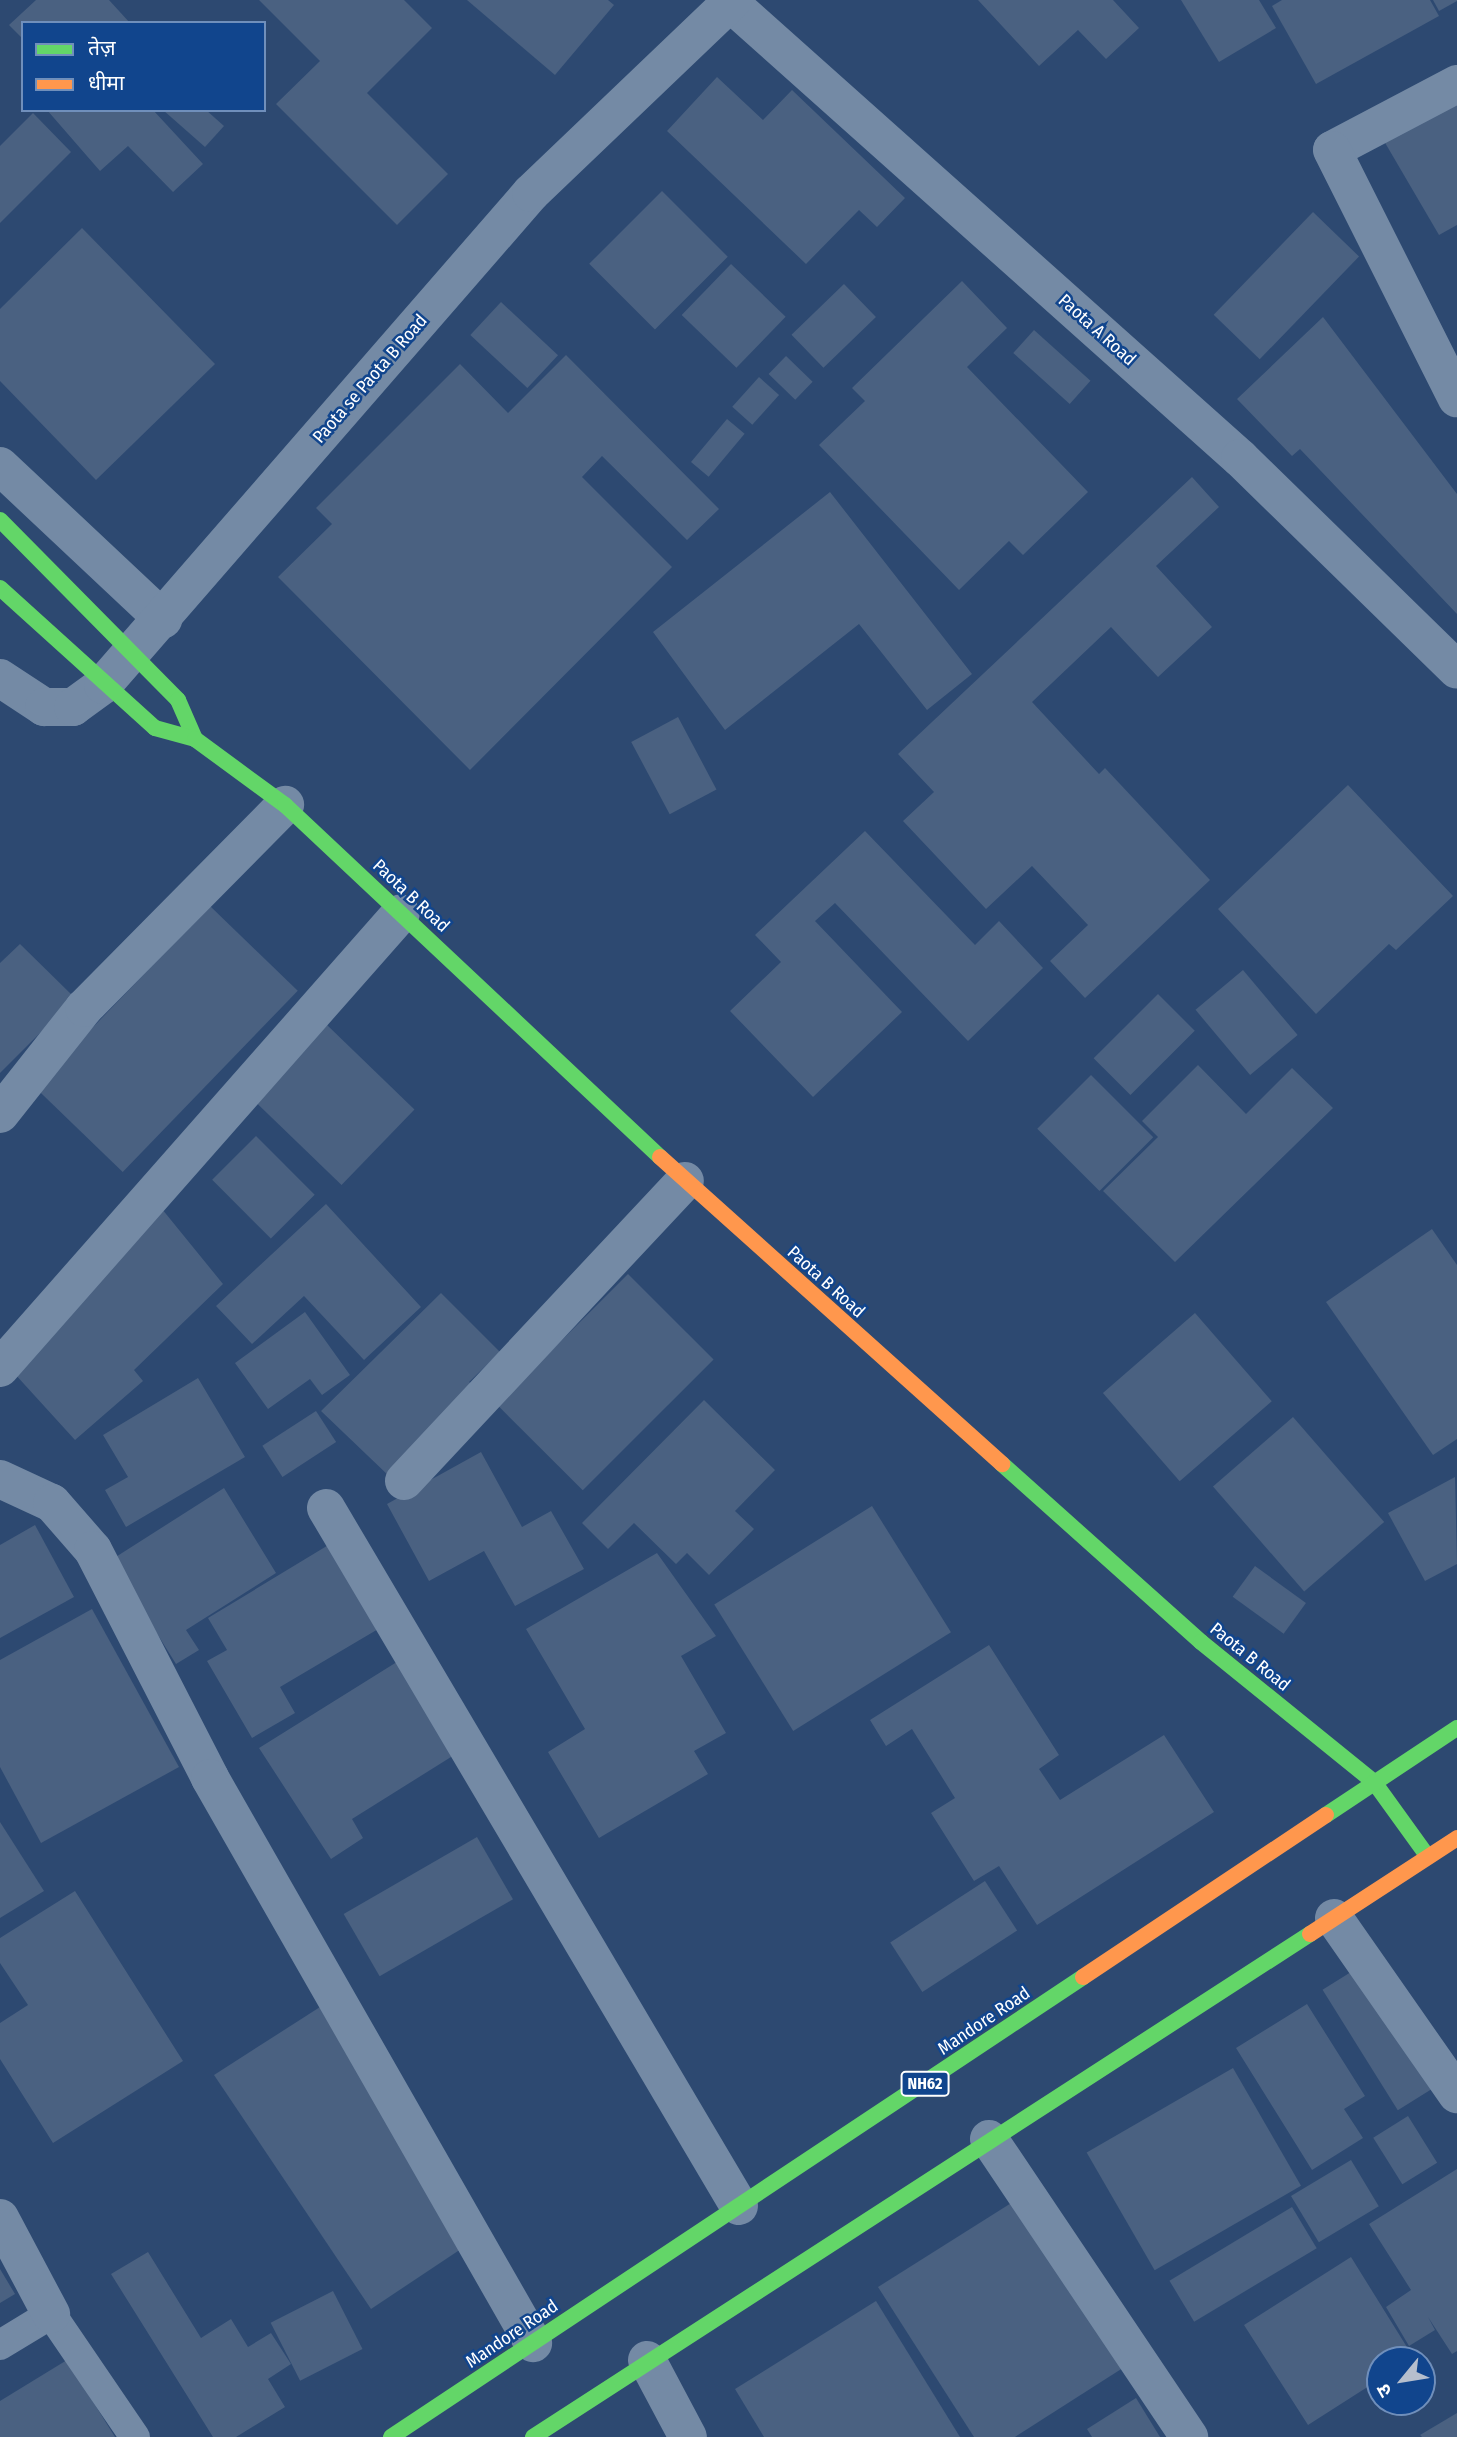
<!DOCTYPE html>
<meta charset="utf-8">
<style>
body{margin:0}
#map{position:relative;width:1457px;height:2437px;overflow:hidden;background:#2d4971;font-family:"Fira Sans Condensed","Noto Sans Devanagari",sans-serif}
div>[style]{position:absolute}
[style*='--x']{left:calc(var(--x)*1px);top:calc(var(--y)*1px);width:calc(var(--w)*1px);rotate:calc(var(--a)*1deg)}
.building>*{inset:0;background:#4a6181;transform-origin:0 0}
.lane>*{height:30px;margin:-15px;padding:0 15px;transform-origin:15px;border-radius:15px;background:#748aa5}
.street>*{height:38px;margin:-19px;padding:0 19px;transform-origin:19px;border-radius:19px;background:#748aa5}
.fast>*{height:16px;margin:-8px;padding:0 8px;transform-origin:8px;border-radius:8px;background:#63d668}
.slow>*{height:16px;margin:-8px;padding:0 8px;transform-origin:8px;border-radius:8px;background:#ff974d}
span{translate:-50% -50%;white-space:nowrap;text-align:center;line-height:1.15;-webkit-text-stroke:5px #11458d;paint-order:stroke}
.shield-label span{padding:2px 5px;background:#11458d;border:2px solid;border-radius:5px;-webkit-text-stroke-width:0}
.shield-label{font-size:16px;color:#fff;font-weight:700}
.street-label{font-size:18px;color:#fff}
.legend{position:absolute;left:21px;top:21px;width:245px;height:91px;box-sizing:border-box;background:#11458d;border:2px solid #708fbb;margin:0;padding:9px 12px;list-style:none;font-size:21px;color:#fff}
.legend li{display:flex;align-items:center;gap:14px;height:35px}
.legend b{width:35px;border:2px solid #708fbb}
.north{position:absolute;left:1366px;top:2346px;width:70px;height:70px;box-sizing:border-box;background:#11458d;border:2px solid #708fbb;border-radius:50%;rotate:240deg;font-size:19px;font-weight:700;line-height:28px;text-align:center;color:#fff}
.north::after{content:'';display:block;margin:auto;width:24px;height:32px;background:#b6bfcd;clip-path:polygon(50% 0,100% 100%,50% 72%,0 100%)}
</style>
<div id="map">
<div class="building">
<i style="clip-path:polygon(36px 0,109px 0,130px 23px,23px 23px,23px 39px,9px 25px)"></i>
<i style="clip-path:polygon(259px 0,404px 0,432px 28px,367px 93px,448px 174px,397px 225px,276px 104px,320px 61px)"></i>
<i style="clip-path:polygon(467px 0,608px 0,614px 5px,555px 75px)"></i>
<i style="clip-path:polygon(978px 0,1113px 0,1139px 28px,1106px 59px,1078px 30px,1039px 66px)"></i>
<i style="clip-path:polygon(1181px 0,1259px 0,1276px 28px,1219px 62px)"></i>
<i style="clip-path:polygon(1282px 0,1430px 0,1439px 16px,1316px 84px,1272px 6px)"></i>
<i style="clip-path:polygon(1433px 0,1457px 0,1457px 1px,1439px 11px)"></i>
<i style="clip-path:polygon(717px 77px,763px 120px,792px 90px,905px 198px,877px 227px,859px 210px,806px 264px,667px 131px)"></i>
<i style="clip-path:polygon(1457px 99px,1457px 225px,1439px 235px,1384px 141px)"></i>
<i style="clip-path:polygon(47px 110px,153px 110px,203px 164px,173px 192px,128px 146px,100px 171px)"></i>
<i style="clip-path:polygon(163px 110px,206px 110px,224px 126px,205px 147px)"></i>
<i style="clip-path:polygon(33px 113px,71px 152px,0 223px,0 146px)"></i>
<i style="left:662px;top:191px;width:93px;height:103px;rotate:45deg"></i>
<i style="left:1313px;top:212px;width:64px;height:143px;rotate:44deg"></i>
<i style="clip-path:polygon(82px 228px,215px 364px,96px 480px,0 381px,0 309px)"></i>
<i style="left:731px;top:264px;width:76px;height:71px;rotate:44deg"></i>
<i style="clip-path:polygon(962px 281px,1007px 328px,967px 367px,1088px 492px,1023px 555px,1009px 541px,959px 590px,819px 445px,865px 401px,852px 388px)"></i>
<i style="left:844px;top:284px;width:46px;height:73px;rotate:46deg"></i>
<i style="left:501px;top:302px;width:78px;height:45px;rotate:43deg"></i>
<i style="clip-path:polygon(1323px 317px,1457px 494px,1457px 614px,1300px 449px,1292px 456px,1237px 399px)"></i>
<i style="left:1034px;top:330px;width:76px;height:31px;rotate:42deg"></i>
<i style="clip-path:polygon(566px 355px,719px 509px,687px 540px,602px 456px,582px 477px,672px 567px,470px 770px,278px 577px,332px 524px,316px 508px,460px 364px,508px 413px)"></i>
<i style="left:786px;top:356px;width:37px;height:25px;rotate:44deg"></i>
<i style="left:759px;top:377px;width:27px;height:40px;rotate:42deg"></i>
<i style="left:727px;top:419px;width:23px;height:56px;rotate:40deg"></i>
<i style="clip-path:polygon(1192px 477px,1219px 507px,1156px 566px,1212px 627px,1158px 677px,1111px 627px,1032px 702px,1099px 774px,1105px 768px,1210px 880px,1085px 998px,1050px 961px,1088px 925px,1032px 866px,986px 909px,903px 821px,934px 792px,898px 754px)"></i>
<i style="clip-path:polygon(830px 492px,972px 674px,927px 710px,859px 624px,725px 730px,653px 632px)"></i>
<i style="left:678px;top:717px;width:82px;height:53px;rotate:62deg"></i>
<i style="clip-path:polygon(1348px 785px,1453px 896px,1396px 950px,1389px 944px,1316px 1014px,1218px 909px)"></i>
<i style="clip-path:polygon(865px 831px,975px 945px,999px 921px,1043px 968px,968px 1041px,835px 903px,815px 921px,902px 1012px,813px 1097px,730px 1011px,781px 962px,755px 935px)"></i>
<i style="left:210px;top:906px;width:122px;height:252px;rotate:44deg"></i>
<i style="clip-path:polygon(20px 944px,75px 998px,0 1073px,0 963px)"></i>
<i style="left:1243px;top:970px;width:85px;height:62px;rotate:50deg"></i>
<i style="left:1158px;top:994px;width:52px;height:91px;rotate:45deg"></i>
<i style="left:326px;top:1024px;width:123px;height:105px;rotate:44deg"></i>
<i style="clip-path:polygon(1198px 1065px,1246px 1114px,1292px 1068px,1333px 1108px,1175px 1262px,1103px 1191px,1158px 1137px,1142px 1121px)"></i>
<i style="left:1091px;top:1075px;width:88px;height:76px;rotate:45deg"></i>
<i style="left:256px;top:1136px;width:83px;height:62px;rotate:45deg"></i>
<i style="clip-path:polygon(326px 1204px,421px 1307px,364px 1360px,304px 1296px,252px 1344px,216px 1306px)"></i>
<i style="clip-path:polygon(162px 1209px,223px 1284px,134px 1370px,143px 1381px,75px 1440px,14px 1373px)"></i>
<i style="clip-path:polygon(1432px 1229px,1457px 1265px,1457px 1439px,1433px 1455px,1326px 1302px)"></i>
<i style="left:628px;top:1274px;width:121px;height:185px;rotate:45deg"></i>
<i style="clip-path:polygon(441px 1293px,500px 1352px,469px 1382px,479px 1390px,390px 1477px,321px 1411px)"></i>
<i style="clip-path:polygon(305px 1312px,350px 1375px,322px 1395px,310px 1379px,268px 1409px,235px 1363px)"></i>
<i style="left:1195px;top:1313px;width:117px;height:122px;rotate:49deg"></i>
<i style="clip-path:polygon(198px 1378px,245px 1457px,126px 1527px,105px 1490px,128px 1477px,103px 1435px)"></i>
<i style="clip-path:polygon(704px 1400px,775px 1470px,735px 1511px,754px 1529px,709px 1575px,687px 1553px,676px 1564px,634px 1523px,608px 1549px,582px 1523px)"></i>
<i style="left:316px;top:1411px;width:37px;height:64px;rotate:57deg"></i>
<i style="left:1293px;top:1417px;width:139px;height:106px;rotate:49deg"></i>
<i style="clip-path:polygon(481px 1452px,522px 1527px,551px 1511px,584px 1569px,515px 1606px,484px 1551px,429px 1581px,387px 1504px)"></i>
<i style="clip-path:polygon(1455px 1477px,1457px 1564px,1425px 1581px,1388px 1513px)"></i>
<i style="clip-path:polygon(224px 1488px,276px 1573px,186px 1630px,199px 1650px,176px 1664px,111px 1560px)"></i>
<i style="left:872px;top:1506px;width:149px;height:186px;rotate:58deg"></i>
<i style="clip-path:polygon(35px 1525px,74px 1597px,0 1638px,0 1545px)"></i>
<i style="clip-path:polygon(335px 1541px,385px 1625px,280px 1687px,295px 1713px,252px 1738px,207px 1661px,227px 1650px,208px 1618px)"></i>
<i style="clip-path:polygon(657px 1553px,716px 1636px,681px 1656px,726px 1733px,694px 1751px,708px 1774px,599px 1838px,548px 1752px,585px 1729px,526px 1629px)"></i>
<i style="left:1255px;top:1566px;width:63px;height:38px;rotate:36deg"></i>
<i style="clip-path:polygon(92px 1609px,179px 1767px,41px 1843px,0 1767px,0 1660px)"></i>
<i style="clip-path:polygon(989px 1645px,1059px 1755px,1039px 1769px,1060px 1800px,1164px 1735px,1214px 1812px,1037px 1925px,999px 1866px,974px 1881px,931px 1813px,955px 1798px,912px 1729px,886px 1746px,870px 1720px)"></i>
<i style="clip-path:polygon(400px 1660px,459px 1752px,352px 1819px,363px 1838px,331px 1859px,259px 1748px)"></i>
<i style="clip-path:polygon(0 1822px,44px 1891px,0 1918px)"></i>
<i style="left:477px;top:1837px;width:72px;height:154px;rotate:60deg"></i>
<i style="left:985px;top:1881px;width:59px;height:113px;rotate:57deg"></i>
<i style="clip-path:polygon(75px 1891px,183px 2061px,53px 2143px,0 2059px,0 2023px,28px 2005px,0 1963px,0 1938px)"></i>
<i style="left:1359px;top:1967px;width:142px;height:43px;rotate:58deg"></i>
<i style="clip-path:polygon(1307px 2004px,1365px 2096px,1344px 2109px,1363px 2138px,1312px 2170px,1236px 2048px)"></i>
<i style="clip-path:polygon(320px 2007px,461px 2249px,371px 2309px,214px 2075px)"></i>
<i style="left:1233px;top:2068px;width:136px;height:169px;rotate:60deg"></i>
<i style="left:1408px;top:2116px;width:55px;height:41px;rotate:58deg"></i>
<i style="left:1351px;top:2160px;width:54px;height:70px;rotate:59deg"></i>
<i style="clip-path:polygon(1457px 2169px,1457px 2351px,1452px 2354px,1428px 2317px,1435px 2330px,1409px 2346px,1386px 2307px,1411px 2290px,1369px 2224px)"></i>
<i style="clip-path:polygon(1019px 2198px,1126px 2366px,1015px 2437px,974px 2437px,878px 2287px)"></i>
<i style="left:1292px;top:2207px;width:48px;height:143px;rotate:59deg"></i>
<i style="clip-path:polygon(148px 2252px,201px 2338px,231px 2319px,248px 2347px,271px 2333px,291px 2364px,268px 2379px,285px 2407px,236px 2437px,213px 2437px,111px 2274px)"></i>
<i style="clip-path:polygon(1351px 2257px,1415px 2360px,1380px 2360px,1380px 2379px,1308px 2425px,1244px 2325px)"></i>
<i style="clip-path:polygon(0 2269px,15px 2294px,0 2303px)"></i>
<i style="left:333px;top:2291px;width:65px;height:70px;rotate:63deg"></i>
<i style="clip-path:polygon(876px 2301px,960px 2437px,764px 2437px,735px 2389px)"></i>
<i style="clip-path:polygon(67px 2360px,115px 2437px,0 2437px,0 2401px)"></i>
<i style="clip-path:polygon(1136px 2398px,1160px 2437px,1092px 2437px,1087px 2429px)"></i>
<i style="clip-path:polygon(1457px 2413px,1457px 2437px,1422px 2437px,1420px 2435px)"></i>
</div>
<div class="lane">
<i style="--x:0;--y:2345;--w:60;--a:-31.3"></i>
<i style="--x:51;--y:2314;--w:149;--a:55.7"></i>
</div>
<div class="street">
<i style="--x:727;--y:0;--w:688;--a:41.76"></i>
<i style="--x:1240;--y:458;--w:303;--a:44.3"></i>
<i style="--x:1457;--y:84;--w:141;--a:152.2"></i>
<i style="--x:1332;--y:150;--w:278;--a:63.3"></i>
<i style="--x:0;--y:466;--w:224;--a:43.2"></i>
<i style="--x:0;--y:678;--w:53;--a:33.4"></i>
<i style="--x:44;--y:707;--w:29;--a:0"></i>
<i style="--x:73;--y:707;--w:37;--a:-36"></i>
<i style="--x:103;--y:685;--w:652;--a:-48.98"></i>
<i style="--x:531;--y:193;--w:279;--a:-43.7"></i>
<i style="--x:0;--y:1114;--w:135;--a:-51.6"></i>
<i style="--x:84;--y:1008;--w:286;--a:-45.3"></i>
<i style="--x:0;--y:1368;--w:606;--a:-48.61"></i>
<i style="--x:0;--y:1479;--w:57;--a:24.8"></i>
<i style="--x:52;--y:1503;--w:62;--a:48.9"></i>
<i style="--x:93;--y:1550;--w:256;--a:62.8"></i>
<i style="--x:210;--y:1778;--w:651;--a:60.24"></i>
<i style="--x:404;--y:1481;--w:411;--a:-46.9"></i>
<i style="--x:326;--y:1508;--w:811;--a:59.39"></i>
<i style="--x:1334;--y:1918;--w:215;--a:55.1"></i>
<i style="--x:989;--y:2139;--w:359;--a:56.1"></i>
<i style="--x:0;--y:2218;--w:109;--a:62"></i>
<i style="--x:647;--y:2360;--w:87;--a:62"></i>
</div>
<div class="fast">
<i style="--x:0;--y:520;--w:253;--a:45.3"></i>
<i style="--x:178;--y:700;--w:43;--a:66.4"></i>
<i style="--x:0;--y:588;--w:209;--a:42.1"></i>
<i style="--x:155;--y:728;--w:41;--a:15.4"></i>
<i style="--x:195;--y:739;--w:112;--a:36.3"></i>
<i style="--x:285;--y:805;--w:514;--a:43.19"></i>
<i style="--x:1002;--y:1464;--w:267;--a:41.8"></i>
<i style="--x:1201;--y:1642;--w:223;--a:39"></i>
<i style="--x:1374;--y:1782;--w:92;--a:54.2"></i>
<i style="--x:1326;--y:1815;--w:157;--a:-33.6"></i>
<i style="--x:391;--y:2437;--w:831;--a:-33.61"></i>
<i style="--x:533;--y:2437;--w:926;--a:-32.92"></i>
</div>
<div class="slow">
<i style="--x:660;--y:1157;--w:460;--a:41.9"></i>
<i style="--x:1310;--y:1934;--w:176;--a:-33.1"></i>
<i style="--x:1083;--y:1977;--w:292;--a:-33.7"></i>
</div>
<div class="shield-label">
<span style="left:925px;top:2084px">NH62</span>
</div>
<div class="street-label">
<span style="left:1097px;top:330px;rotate:42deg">Paota A Road</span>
<span style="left:370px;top:379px;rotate:-49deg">Paota se Paota B Road</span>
<span style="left:411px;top:896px;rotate:43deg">Paota B Road</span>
<span style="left:826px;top:1282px;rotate:42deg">Paota B Road</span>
<span style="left:1250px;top:1657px;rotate:39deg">Paota B Road</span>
<span style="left:984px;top:2021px;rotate:-34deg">Mandore Road</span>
<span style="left:512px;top:2334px;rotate:-34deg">Mandore Road</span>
</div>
<ul class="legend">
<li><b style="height:9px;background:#63d668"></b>तेज़</li>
<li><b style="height:9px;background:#ff974d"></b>धीमा</li>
</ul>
<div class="north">उ</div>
</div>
